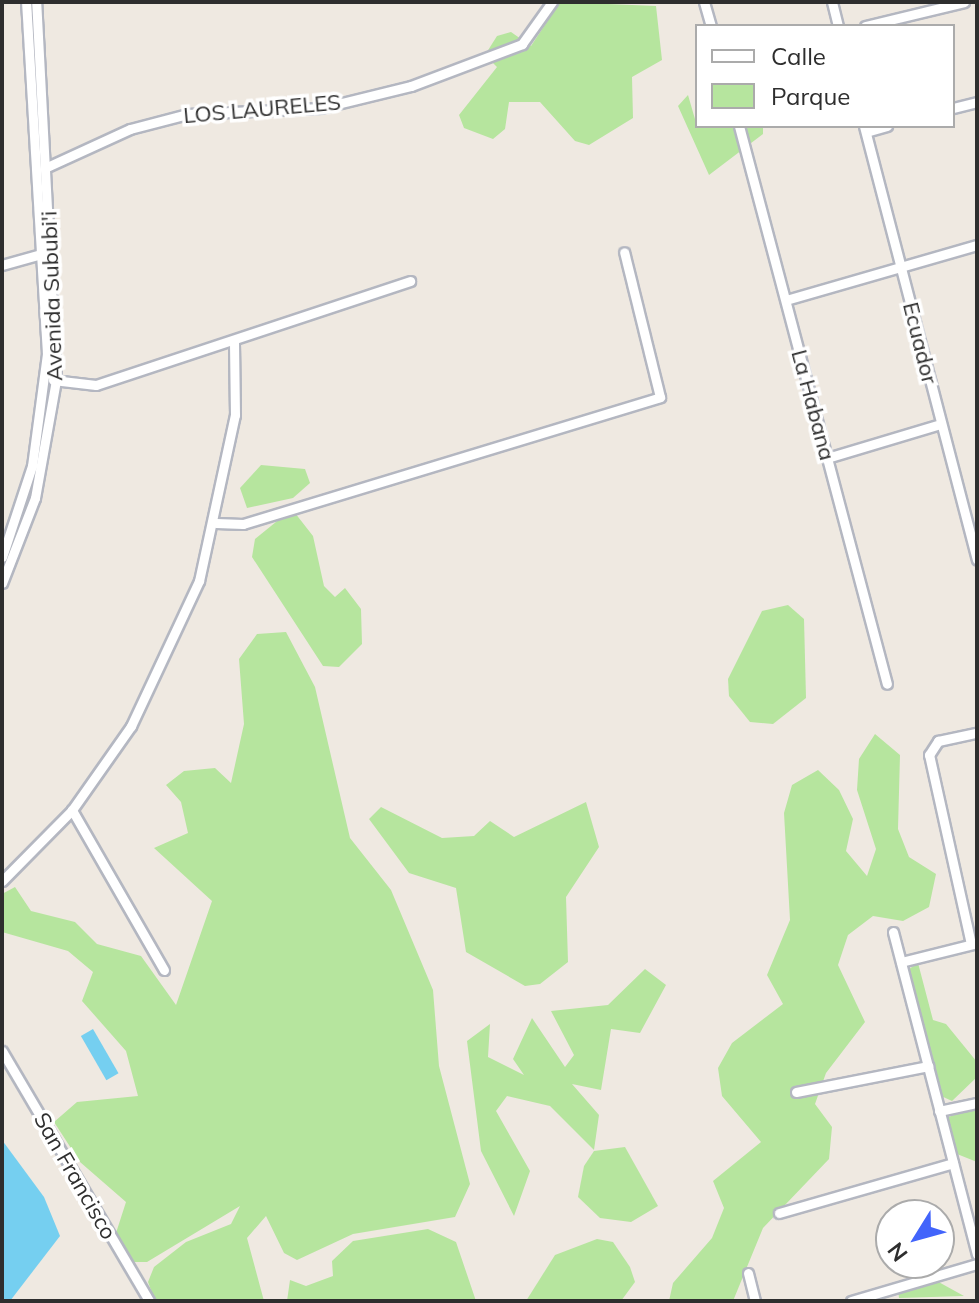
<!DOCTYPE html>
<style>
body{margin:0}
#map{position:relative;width:979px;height:1303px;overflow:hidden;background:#efe9e1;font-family:Mulish,sans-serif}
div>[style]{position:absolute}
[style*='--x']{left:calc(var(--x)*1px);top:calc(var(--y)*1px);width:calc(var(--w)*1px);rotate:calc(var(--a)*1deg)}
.green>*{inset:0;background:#b6e59e}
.water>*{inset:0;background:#75cff0;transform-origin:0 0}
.roads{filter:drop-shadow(2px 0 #b4b7c1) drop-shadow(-2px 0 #b4b7c1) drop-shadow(0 2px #b4b7c1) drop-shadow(0 -2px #b4b7c1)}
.minor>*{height:9px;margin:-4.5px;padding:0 4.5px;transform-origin:4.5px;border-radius:4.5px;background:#fff}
span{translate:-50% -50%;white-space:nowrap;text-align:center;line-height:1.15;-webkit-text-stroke:7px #fff;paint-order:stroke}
.street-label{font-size:22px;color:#2e2e2e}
.frame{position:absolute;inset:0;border:4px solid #2e2e2e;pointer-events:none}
.legend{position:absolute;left:695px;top:24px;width:260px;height:104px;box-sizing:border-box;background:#fff;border:2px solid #ababab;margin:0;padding:10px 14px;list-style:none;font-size:24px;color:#2e2e2e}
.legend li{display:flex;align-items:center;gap:16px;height:40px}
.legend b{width:40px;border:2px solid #ababab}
.north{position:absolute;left:875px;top:1199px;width:80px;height:80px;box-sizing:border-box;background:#fff;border:2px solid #ababab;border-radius:50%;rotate:233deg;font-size:22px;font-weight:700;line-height:32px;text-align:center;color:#2e2e2e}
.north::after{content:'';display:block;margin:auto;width:28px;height:36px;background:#4264fb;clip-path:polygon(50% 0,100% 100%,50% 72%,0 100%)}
</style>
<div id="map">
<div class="green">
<i style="clip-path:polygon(560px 2px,656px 6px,662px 60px,632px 77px,633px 118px,589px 145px,575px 141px,540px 102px,509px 102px,505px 129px,493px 139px,464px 128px,459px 115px,497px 67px,485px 55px,497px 36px,511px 32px,531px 46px)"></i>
<i style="clip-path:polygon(688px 95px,697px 126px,763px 126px,763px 134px,709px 175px,678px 106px)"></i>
<i style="clip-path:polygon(261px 465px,305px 469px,310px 483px,293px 498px,247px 508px,240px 488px)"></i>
<i style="clip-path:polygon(287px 513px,295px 513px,313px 536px,324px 586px,335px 597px,345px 588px,361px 609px,362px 644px,339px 667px,323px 666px,252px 557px,255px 539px)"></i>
<i style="clip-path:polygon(788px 605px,804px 619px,806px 698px,773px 724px,750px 722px,729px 696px,728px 679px,762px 611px)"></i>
<i style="clip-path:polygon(286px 632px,315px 687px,350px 838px,391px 890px,433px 990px,439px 1066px,470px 1184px,455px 1217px,353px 1234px,297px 1260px,284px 1253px,266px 1216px,247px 1238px,264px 1301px,155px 1301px,148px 1282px,154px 1267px,186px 1242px,231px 1224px,240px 1206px,147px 1262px,133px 1262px,116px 1233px,126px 1202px,80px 1162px,54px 1122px,77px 1102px,138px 1096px,126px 1051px,82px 1001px,93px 972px,68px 951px,2px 932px,2px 894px,15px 887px,31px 911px,75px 922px,97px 944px,141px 956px,176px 1005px,212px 901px,154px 848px,188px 833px,181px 802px,166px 785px,184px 771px,215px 768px,231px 783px,244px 724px,239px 659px,257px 634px)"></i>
<i style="clip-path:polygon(875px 734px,900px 755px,898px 829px,909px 857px,936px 874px,929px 907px,903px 921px,873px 916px,848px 935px,838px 965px,865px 1022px,826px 1073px,815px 1104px,832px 1127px,829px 1159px,763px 1228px,733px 1301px,669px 1301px,673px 1283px,712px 1238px,724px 1208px,713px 1181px,761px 1142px,722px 1096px,718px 1068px,732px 1043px,783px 1004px,767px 975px,790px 920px,784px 813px,792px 785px,818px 770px,839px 790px,853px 819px,846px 851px,867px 876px,876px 849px,857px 790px,859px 759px)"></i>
<i style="clip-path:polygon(586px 802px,599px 847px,566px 897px,568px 962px,540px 984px,525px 986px,466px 952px,456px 888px,409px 873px,369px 819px,381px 807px,442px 838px,474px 836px,490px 821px,514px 837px)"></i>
<i style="clip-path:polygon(918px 963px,933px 1020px,946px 1024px,977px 1062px,977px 1077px,952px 1101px,939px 1095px,906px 971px)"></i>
<i style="clip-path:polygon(645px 969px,666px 985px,640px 1033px,611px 1029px,601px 1090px,572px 1084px,599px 1115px,594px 1150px,550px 1106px,507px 1096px,496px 1111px,530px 1171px,514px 1216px,481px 1151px,467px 1041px,490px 1024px,488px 1057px,524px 1075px,513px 1059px,532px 1018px,565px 1067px,574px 1055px,551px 1011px,608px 1005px)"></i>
<i style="clip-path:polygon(977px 1108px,977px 1162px,957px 1154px,948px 1117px)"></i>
<i style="clip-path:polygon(625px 1147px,658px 1206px,631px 1222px,600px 1218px,578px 1197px,584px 1166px,594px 1151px)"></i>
<i style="clip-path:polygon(428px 1229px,456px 1242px,476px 1301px,287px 1301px,290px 1280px,306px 1286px,333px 1276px,332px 1261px,353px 1241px)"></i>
<i style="clip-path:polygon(597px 1239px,613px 1242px,630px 1267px,635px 1282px,621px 1301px,526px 1301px,555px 1255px)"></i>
<i style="clip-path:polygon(935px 1280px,964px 1296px,899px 1298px,898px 1290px)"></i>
</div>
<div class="water">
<i style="left:93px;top:1029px;width:51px;height:14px;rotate:60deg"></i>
<i style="clip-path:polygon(2px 1140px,44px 1197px,60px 1236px,10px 1301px,2px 1301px)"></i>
</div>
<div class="roads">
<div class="minor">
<i style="--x:704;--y:2;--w:25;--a:74"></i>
<i style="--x:832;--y:2;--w:25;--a:76"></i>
<i style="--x:865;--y:26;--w:102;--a:-13.6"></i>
<i style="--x:953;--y:108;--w:25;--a:-14"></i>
<i style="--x:739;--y:126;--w:577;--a:75.15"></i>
<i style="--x:864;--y:126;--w:448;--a:75.4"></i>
<i style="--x:866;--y:132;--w:22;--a:-16"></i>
<i style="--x:47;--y:167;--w:91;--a:-24.6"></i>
<i style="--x:130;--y:129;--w:59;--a:-14.7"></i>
<i style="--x:187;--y:114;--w:134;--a:-2.6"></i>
<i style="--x:321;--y:108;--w:93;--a:-13.7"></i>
<i style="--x:411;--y:86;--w:119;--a:-20.7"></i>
<i style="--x:522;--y:44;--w:52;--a:-54.5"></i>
<i style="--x:2;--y:265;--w:45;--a:-15.6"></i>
<i style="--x:786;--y:300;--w:199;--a:-16.1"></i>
<i style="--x:53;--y:380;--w:43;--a:6.6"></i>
<i style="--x:96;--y:385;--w:331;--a:-18.3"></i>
<i style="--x:827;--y:458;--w:115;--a:-16.7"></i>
<i style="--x:216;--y:523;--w:27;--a:2"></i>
<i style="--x:243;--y:524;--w:436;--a:-16.9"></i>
<i style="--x:660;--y:397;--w:149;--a:-103.9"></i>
<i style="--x:2;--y:557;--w:96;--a:-71.8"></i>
<i style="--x:32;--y:466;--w:113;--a:-82.4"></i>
<i style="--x:47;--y:354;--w:353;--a:-93.4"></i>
<i style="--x:2;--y:583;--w:91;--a:-68.8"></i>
<i style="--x:35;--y:498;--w:120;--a:-79.9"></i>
<i style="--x:56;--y:380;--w:379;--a:-93"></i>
<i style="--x:2;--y:881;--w:100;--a:-45.4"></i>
<i style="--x:893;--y:932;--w:333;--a:75.4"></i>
<i style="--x:971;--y:944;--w:194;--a:-102.5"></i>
<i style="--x:929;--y:755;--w:17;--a:-57"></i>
<i style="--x:938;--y:741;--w:40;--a:-12"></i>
<i style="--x:901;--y:962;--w:75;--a:-13.9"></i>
<i style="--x:164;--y:970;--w:185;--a:-119.9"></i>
<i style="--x:72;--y:810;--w:103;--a:-54.9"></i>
<i style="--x:131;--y:726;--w:160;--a:-64.9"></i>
<i style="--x:199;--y:581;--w:170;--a:-77.8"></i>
<i style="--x:235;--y:415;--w:73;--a:-90.8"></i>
<i style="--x:2;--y:1051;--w:290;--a:59.5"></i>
<i style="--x:796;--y:1092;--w:135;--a:-11.1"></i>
<i style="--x:939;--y:1111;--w:39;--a:-12"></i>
<i style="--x:779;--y:1213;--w:181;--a:-16"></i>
<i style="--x:748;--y:1273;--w:29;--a:76"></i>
<i style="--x:851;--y:1301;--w:131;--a:-16.4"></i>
</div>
</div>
<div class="street-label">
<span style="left:262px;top:109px;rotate:-5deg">LOS LAURELES</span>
<span style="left:52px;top:296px;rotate:-92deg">Avenida Sububi'i</span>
<span style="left:920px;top:343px;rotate:76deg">Ecuador</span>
<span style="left:813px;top:405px;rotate:75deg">La Habana</span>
<span style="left:75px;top:1176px;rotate:60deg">San Francisco</span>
</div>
<div class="frame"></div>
<ul class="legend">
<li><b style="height:10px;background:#fff"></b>Calle</li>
<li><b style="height:22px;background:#b6e59e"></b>Parque</li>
</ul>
<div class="north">N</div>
</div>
